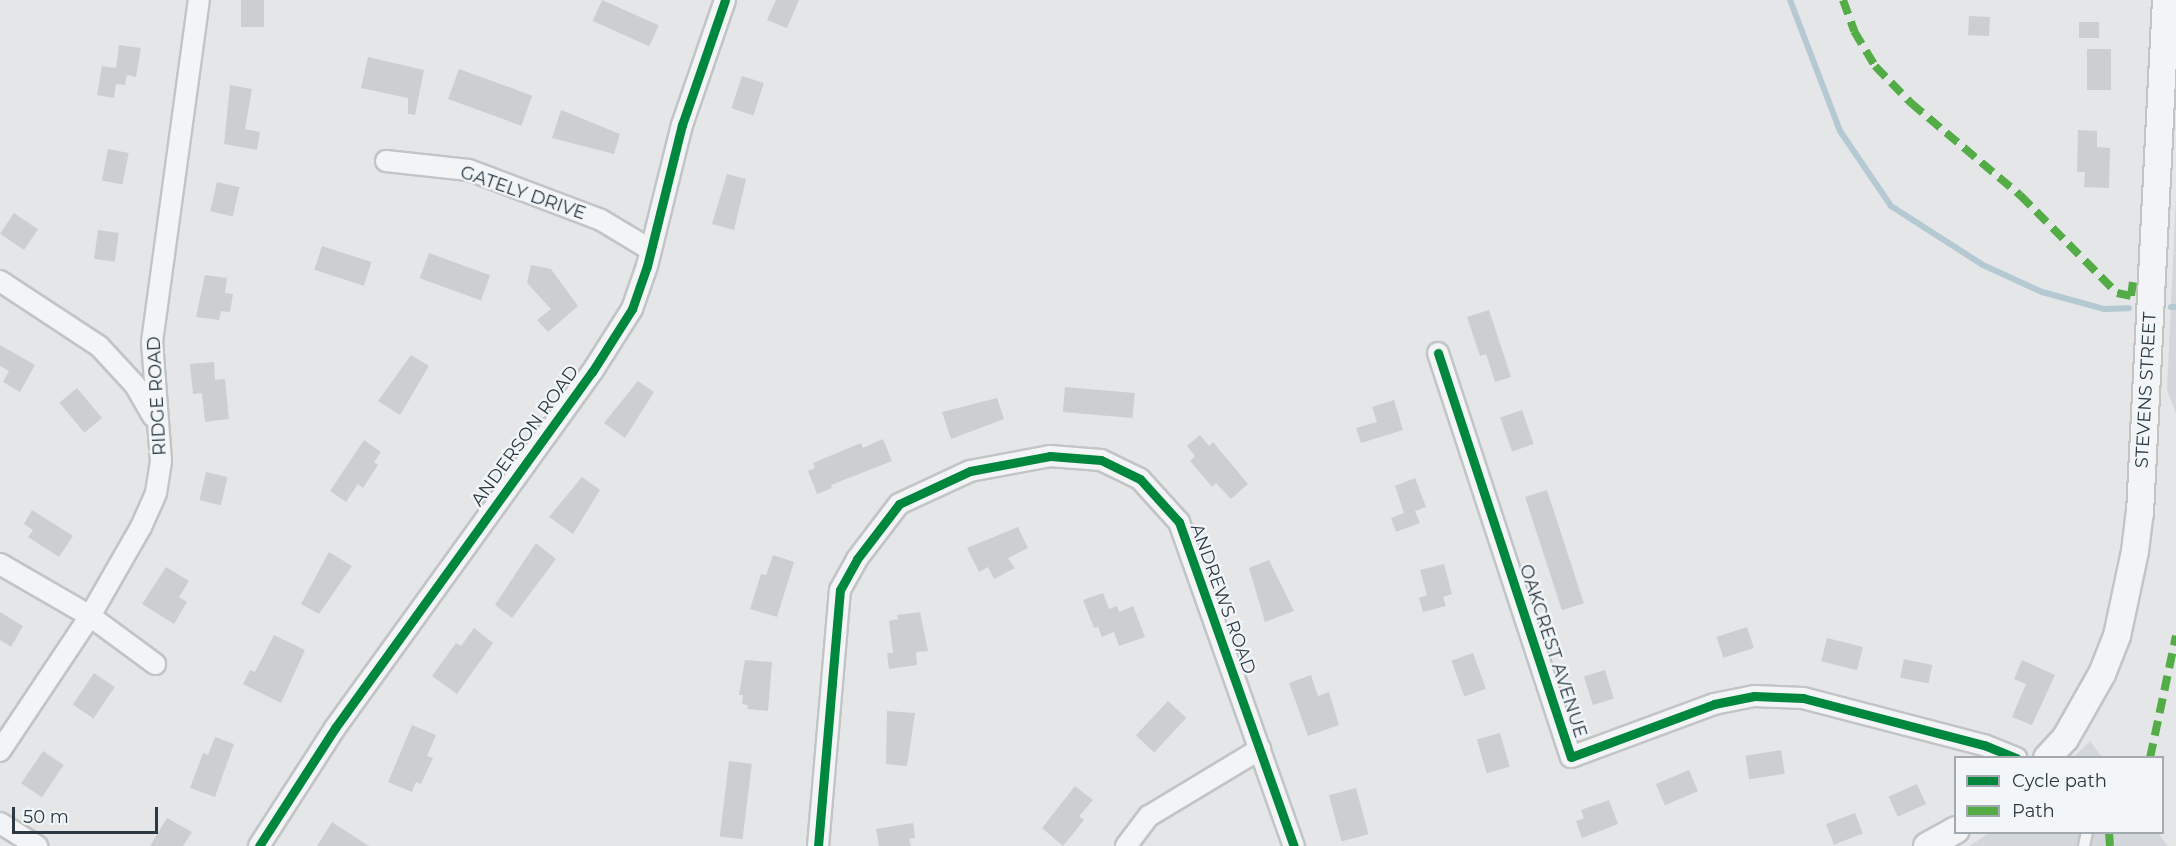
<!DOCTYPE html>
<style>
body{margin:0}
#map{position:relative;width:2176px;height:846px;overflow:hidden;background:#e4e6e8;font-family:Montserrat,sans-serif}
div>[style]{position:absolute}
[style*='--x']{left:calc(var(--x)*1px);top:calc(var(--y)*1px);width:calc(var(--w)*1px);rotate:calc(var(--a)*1deg)}
.built>*{inset:0;background:#d3d7db}
.stream>*{height:6px;margin:-3px;padding:0 3px;transform-origin:3px;border-radius:3px;background:#b4c9d2}
.building>*{inset:0;background:#cccfd1;transform-origin:0 0}
.roads{filter:drop-shadow(2px 0 #c2c4c6) drop-shadow(-2px 0 #c2c4c6) drop-shadow(0 2px #c2c4c6) drop-shadow(0 -2px #c2c4c6)}
.service>*{height:10px;margin:-5px;padding:0 5px;transform-origin:5px;border-radius:5px;background:#f3f4f6}
.minor>*{height:20px;margin:-10px;padding:0 10px;transform-origin:10px;border-radius:10px;background:#f3f4f6}
.tertiary>*{height:26px;margin:-13px;padding:0 13px;transform-origin:13px;border-radius:13px;background:#f3f4f6}
.quiet>*{height:8px;margin-top:-4px;transform-origin:0;background:repeating-linear-gradient(90deg,#54ac46 0 15px,transparent 0 23px)}
.cycleway>*{height:9px;margin:-4.5px;padding:0 4.5px;transform-origin:4.5px;border-radius:4.5px;background:#00873e}
span{translate:-50% -50%;white-space:nowrap;text-align:center;line-height:1.15;-webkit-text-stroke:4.5px #f2f6f8;paint-order:stroke}
.street-label{font-size:18px;color:#2b3942}
.legend{position:absolute;left:1954px;top:756px;width:210px;height:78px;box-sizing:border-box;background:#f2f6f8;border:2px solid #a2aaaf;margin:0;padding:8px 10px;list-style:none;font-size:18px;color:#2b3942}
.legend li{display:flex;align-items:center;gap:12px;height:30px}
.legend b{width:30px;border:2px solid #a2aaaf}
.scale{position:absolute;left:12px;top:807px;width:146px;height:27px;box-sizing:border-box;border:3px solid #2b3942;border-top:0;padding-left:8px;font-size:18px;line-height:21px;white-space:nowrap;color:#2b3942;-webkit-text-stroke:4px #f2f6f8;paint-order:stroke}
</style>
<div id="map">
<div class="built">
<i style="clip-path:polygon(2176px 195px,2176px 413px,2167px 390px)"></i>
<i style="clip-path:polygon(2090px 741px,2102px 757px,2074px 757px)"></i>
<i style="clip-path:polygon(1991px 832px,2158px 833px,2168px 846px,1969px 846px)"></i>
</div>
<div class="stream">
<i style="--x:1790;--y:0;--w:140;--a:69.1"></i>
<i style="--x:1840;--y:131;--w:91;--a:55.8"></i>
<i style="--x:1891;--y:206;--w:109;--a:32.7"></i>
<i style="--x:1983;--y:265;--w:65;--a:24.6"></i>
<i style="--x:2042;--y:292;--w:64;--a:15.3"></i>
<i style="--x:2104;--y:309;--w:25;--a:-2"></i>
<i style="--x:2171;--y:307;--w:5;--a:0"></i>
</div>
<div class="building">
<i style="left:241px;top:0;width:23px;height:27px"></i>
<i style="left:602px;top:0;width:62px;height:23px;rotate:24deg"></i>
<i style="clip-path:polygon(776px 0,799px 0,787px 28px,767px 20px)"></i>
<i style="left:1969px;top:16px;width:21px;height:19px;rotate:3deg"></i>
<i style="left:2079px;top:22px;width:20px;height:16px"></i>
<i style="clip-path:polygon(119px 45px,141px 48px,136px 77px,127px 75px,125px 85px,116px 84px,114px 98px,97px 95px,102px 66px,116px 68px)"></i>
<i style="left:2087px;top:49px;width:24px;height:41px"></i>
<i style="clip-path:polygon(368px 57px,424px 70px,415px 115px,408px 114px,408px 98px,361px 88px)"></i>
<i style="left:459px;top:69px;width:78px;height:32px;rotate:20deg"></i>
<i style="left:742px;top:76px;width:23px;height:34px;rotate:18deg"></i>
<i style="clip-path:polygon(230px 85px,252px 89px,245px 129px,260px 132px,257px 150px,224px 144px)"></i>
<i style="clip-path:polygon(561px 110px,620px 134px,614px 154px,552px 138px)"></i>
<i style="clip-path:polygon(2078px 130px,2097px 131px,2097px 147px,2110px 148px,2109px 188px,2084px 187px,2085px 172px,2077px 172px)"></i>
<i style="left:108px;top:149px;width:21px;height:32px;rotate:11deg"></i>
<i style="clip-path:polygon(727px 174px,746px 179px,734px 230px,712px 224px)"></i>
<i style="left:217px;top:182px;width:23px;height:30px;rotate:13deg"></i>
<i style="left:14px;top:213px;width:29px;height:25px;rotate:34deg"></i>
<i style="left:98px;top:230px;width:21px;height:29px;rotate:8deg"></i>
<i style="left:322px;top:246px;width:52px;height:25px;rotate:18deg"></i>
<i style="left:429px;top:253px;width:65px;height:27px;rotate:20deg"></i>
<i style="clip-path:polygon(531px 265px,551px 269px,578px 306px,548px 332px,537px 320px,551px 309px,527px 283px)"></i>
<i style="clip-path:polygon(205px 275px,227px 278px,225px 293px,233px 294px,230px 312px,221px 311px,219px 320px,196px 317px)"></i>
<i style="clip-path:polygon(1489px 310px,1511px 377px,1495px 382px,1486px 354px,1480px 356px,1467px 317px)"></i>
<i style="clip-path:polygon(0 345px,35px 365px,20px 392px,3px 382px,9px 371px,0 366px)"></i>
<i style="clip-path:polygon(411px 355px,429px 366px,400px 415px,378px 401px)"></i>
<i style="clip-path:polygon(214px 362px,215px 380px,225px 379px,229px 419px,205px 422px,202px 393px,193px 394px,190px 364px)"></i>
<i style="clip-path:polygon(638px 381px,654px 392px,625px 438px,604px 423px)"></i>
<i style="left:1065px;top:387px;width:70px;height:25px;rotate:5deg"></i>
<i style="left:77px;top:388px;width:39px;height:23px;rotate:50deg"></i>
<i style="clip-path:polygon(997px 398px,1004px 419px,951px 439px,942px 412px)"></i>
<i style="clip-path:polygon(1394px 400px,1403px 430px,1361px 443px,1356px 428px,1377px 422px,1372px 407px)"></i>
<i style="left:1522px;top:410px;width:36px;height:23px;rotate:71deg"></i>
<i style="clip-path:polygon(1200px 435px,1209px 446px,1213px 442px,1248px 484px,1231px 499px,1216px 483px,1212px 487px,1190px 461px,1195px 456px,1187px 446px)"></i>
<i style="clip-path:polygon(883px 439px,892px 461px,831px 485px,832px 488px,817px 494px,808px 471px,815px 468px,813px 463px,861px 443px,863px 448px)"></i>
<i style="clip-path:polygon(364px 440px,381px 452px,374px 462px,378px 465px,363px 488px,358px 484px,346px 502px,330px 491px)"></i>
<i style="left:206px;top:472px;width:22px;height:29px;rotate:13deg"></i>
<i style="clip-path:polygon(582px 477px,600px 490px,573px 534px,549px 517px)"></i>
<i style="clip-path:polygon(1415px 478px,1426px 507px,1415px 511px,1420px 523px,1396px 532px,1391px 518px,1404px 513px,1395px 486px)"></i>
<i style="left:1547px;top:490px;width:119px;height:23px;rotate:72deg"></i>
<i style="clip-path:polygon(32px 510px,73px 536px,59px 557px,28px 537px,33px 530px,24px 524px)"></i>
<i style="clip-path:polygon(1018px 527px,1028px 548px,1008px 558px,1015px 568px,994px 579px,988px 567px,979px 572px,967px 548px)"></i>
<i style="clip-path:polygon(536px 543px,556px 559px,512px 618px,495px 605px)"></i>
<i style="clip-path:polygon(329px 552px,352px 566px,319px 614px,301px 604px)"></i>
<i style="clip-path:polygon(773px 555px,794px 562px,777px 617px,750px 609px,761px 574px,766px 575px)"></i>
<i style="clip-path:polygon(1269px 560px,1294px 611px,1265px 622px,1249px 568px)"></i>
<i style="clip-path:polygon(1444px 564px,1452px 594px,1443px 597px,1446px 606px,1423px 612px,1419px 598px,1427px 595px,1420px 570px)"></i>
<i style="clip-path:polygon(166px 567px,189px 581px,179px 597px,187px 602px,174px 624px,142px 604px)"></i>
<i style="clip-path:polygon(1103px 593px,1109px 609px,1117px 606px,1119px 612px,1133px 606px,1145px 637px,1119px 646px,1114px 632px,1102px 637px,1098px 627px,1094px 628px,1083px 600px)"></i>
<i style="clip-path:polygon(0 612px,23px 626px,11px 647px,0 640px)"></i>
<i style="clip-path:polygon(920px 612px,928px 651px,916px 652px,917px 665px,889px 669px,887px 653px,893px 653px,889px 621px,898px 619px,897px 615px)"></i>
<i style="left:1747px;top:627px;width:22px;height:32px;rotate:72deg"></i>
<i style="clip-path:polygon(474px 628px,493px 643px,457px 694px,432px 676px,456px 643px,461px 646px)"></i>
<i style="clip-path:polygon(274px 635px,305px 650px,281px 703px,243px 684px,250px 670px,255px 672px)"></i>
<i style="left:1827px;top:638px;width:37px;height:24px;rotate:14deg"></i>
<i style="left:1473px;top:653px;width:38px;height:23px;rotate:70deg"></i>
<i style="left:1904px;top:659px;width:29px;height:19px;rotate:12deg"></i>
<i style="clip-path:polygon(745px 660px,772px 662px,768px 711px,747px 709px,748px 705px,742px 704px,743px 695px,739px 695px)"></i>
<i style="clip-path:polygon(2022px 660px,2055px 675px,2032px 725px,2012px 717px,2026px 684px,2014px 679px)"></i>
<i style="left:1605px;top:670px;width:30px;height:22px;rotate:73deg"></i>
<i style="left:94px;top:673px;width:25px;height:38px;rotate:34deg"></i>
<i style="clip-path:polygon(1311px 675px,1318px 696px,1329px 692px,1339px 725px,1308px 736px,1289px 683px)"></i>
<i style="left:1168px;top:701px;width:25px;height:47px;rotate:43deg"></i>
<i style="clip-path:polygon(887px 711px,915px 713px,907px 766px,886px 764px)"></i>
<i style="clip-path:polygon(412px 725px,436px 735px,427px 756px,433px 758px,421px 784px,416px 782px,412px 792px,388px 782px)"></i>
<i style="left:1500px;top:733px;width:35px;height:24px;rotate:74deg"></i>
<i style="clip-path:polygon(215px 737px,234px 744px,215px 797px,190px 788px,203px 753px,208px 755px)"></i>
<i style="left:1781px;top:750px;width:24px;height:36px;rotate:81deg"></i>
<i style="left:43px;top:751px;width:25px;height:39px;rotate:34deg"></i>
<i style="left:729px;top:761px;width:23px;height:76px;rotate:7deg"></i>
<i style="left:1689px;top:770px;width:23px;height:36px;rotate:67deg"></i>
<i style="left:1917px;top:784px;width:22px;height:31px;rotate:66deg"></i>
<i style="clip-path:polygon(1075px 786px,1093px 800px,1079px 816px,1084px 820px,1063px 846px,1042px 828px)"></i>
<i style="left:1356px;top:788px;width:48px;height:28px;rotate:75deg"></i>
<i style="clip-path:polygon(1609px 800px,1618px 824px,1582px 838px,1576px 821px,1584px 818px,1581px 810px)"></i>
<i style="left:1855px;top:813px;width:22px;height:31px;rotate:69deg"></i>
<i style="clip-path:polygon(167px 818px,192px 832px,183px 846px,150px 846px)"></i>
<i style="clip-path:polygon(332px 822px,369px 846px,317px 846px)"></i>
<i style="clip-path:polygon(913px 823px,915px 838px,909px 839px,911px 846px,879px 846px,876px 829px)"></i>
</div>
<div class="roads">
<div class="service">
<i style="--x:2084;--y:846;--w:14;--a:-78"></i>
</div>
<div class="minor">
<i style="--x:386;--y:161;--w:83;--a:6.2"></i>
<i style="--x:469;--y:170;--w:141;--a:20.7"></i>
<i style="--x:601;--y:220;--w:58;--a:31"></i>
<i style="--x:0;--y:281;--w:118;--a:33.3"></i>
<i style="--x:99;--y:346;--w:53;--a:47.3"></i>
<i style="--x:135;--y:385;--w:36;--a:60"></i>
<i style="--x:1438;--y:353;--w:425;--a:71.8"></i>
<i style="--x:1571;--y:757;--w:153;--a:-20.3"></i>
<i style="--x:1714;--y:704;--w:41;--a:-11.3"></i>
<i style="--x:1754;--y:696;--w:49;--a:2.3"></i>
<i style="--x:1803;--y:698;--w:187;--a:14.6"></i>
<i style="--x:1984;--y:745;--w:35;--a:22"></i>
<i style="--x:0;--y:564;--w:104;--a:30"></i>
<i style="--x:90;--y:616;--w:81;--a:36.4"></i>
<i style="--x:0;--y:751;--w:162;--a:-56.3"></i>
<i style="--x:90;--y:616;--w:103;--a:-60.2"></i>
<i style="--x:141;--y:527;--w:37;--a:-66"></i>
<i style="--x:156;--y:493;--w:32;--a:-81"></i>
<i style="--x:161;--y:461;--w:119;--a:-94.3"></i>
<i style="--x:152;--y:342;--w:345;--a:-82.2"></i>
<i style="--x:0;--y:823;--w:44;--a:31.9"></i>
<i style="--x:259;--y:846;--w:140;--a:-57.2"></i>
<i style="--x:335;--y:728;--w:439;--a:-54.2"></i>
<i style="--x:592;--y:372;--w:75;--a:-57.6"></i>
<i style="--x:632;--y:309;--w:46;--a:-70.8"></i>
<i style="--x:647;--y:266;--w:145;--a:-76.1"></i>
<i style="--x:682;--y:125;--w:132;--a:-71"></i>
<i style="--x:818;--y:846;--w:257;--a:-85.1"></i>
<i style="--x:840;--y:590;--w:35;--a:-61"></i>
<i style="--x:857;--y:559;--w:69;--a:-52.6"></i>
<i style="--x:899;--y:504;--w:78;--a:-24.9"></i>
<i style="--x:970;--y:471;--w:81;--a:-10.6"></i>
<i style="--x:1050;--y:456;--w:51;--a:4.5"></i>
<i style="--x:1101;--y:460;--w:43;--a:26"></i>
<i style="--x:1140;--y:479;--w:58;--a:47.8"></i>
<i style="--x:1179;--y:522;--w:344;--a:70.5"></i>
<i style="--x:1126;--y:846;--w:38;--a:-53"></i>
<i style="--x:1149;--y:816;--w:130;--a:-31.1"></i>
</div>
<div class="tertiary">
<i style="--x:2047;--y:758;--w:26;--a:-47"></i>
<i style="--x:2065;--y:739;--w:75;--a:-60.4"></i>
<i style="--x:2102;--y:674;--w:41;--a:-68.5"></i>
<i style="--x:2117;--y:636;--w:87;--a:-78"></i>
<i style="--x:2135;--y:551;--w:38;--a:-83"></i>
<i style="--x:2140;--y:513;--w:514;--a:-87.1"></i>
<i style="--x:1927;--y:846;--w:33;--a:-29"></i>
</div>
</div>
<div class="quiet">
<i style="--x:1843;--y:0;--w:33;--a:70"></i>
<i style="--x:1854;--y:31;--w:41;--a:59"></i>
<i style="--x:1875;--y:66;--w:52;--a:45.8"></i>
<i style="--x:1911;--y:103;--w:143;--a:40.2"></i>
<i style="--x:2020;--y:195;--w:138;--a:45.3"></i>
<i style="--x:2117;--y:293;--w:14;--a:12"></i>
<i style="--x:2131;--y:296;--w:14;--a:-82"></i>
<i style="--x:2150;--y:758;--w:125;--a:-78"></i>
<i style="--x:2109;--y:832;--w:14;--a:86"></i>
</div>
<div class="cycleway">
<i style="--x:1438;--y:353;--w:425;--a:71.8"></i>
<i style="--x:1571;--y:757;--w:153;--a:-20.3"></i>
<i style="--x:1714;--y:704;--w:41;--a:-11.3"></i>
<i style="--x:1754;--y:696;--w:49;--a:2.3"></i>
<i style="--x:1803;--y:698;--w:187;--a:14.6"></i>
<i style="--x:1984;--y:745;--w:35;--a:22"></i>
<i style="--x:259;--y:846;--w:140;--a:-57.2"></i>
<i style="--x:335;--y:728;--w:439;--a:-54.2"></i>
<i style="--x:592;--y:372;--w:75;--a:-57.6"></i>
<i style="--x:632;--y:309;--w:46;--a:-70.8"></i>
<i style="--x:647;--y:266;--w:145;--a:-76.1"></i>
<i style="--x:682;--y:125;--w:132;--a:-71"></i>
<i style="--x:818;--y:846;--w:257;--a:-85.1"></i>
<i style="--x:840;--y:590;--w:35;--a:-61"></i>
<i style="--x:857;--y:559;--w:69;--a:-52.6"></i>
<i style="--x:899;--y:504;--w:78;--a:-24.9"></i>
<i style="--x:970;--y:471;--w:81;--a:-10.6"></i>
<i style="--x:1050;--y:456;--w:51;--a:4.5"></i>
<i style="--x:1101;--y:460;--w:43;--a:26"></i>
<i style="--x:1140;--y:479;--w:58;--a:47.8"></i>
<i style="--x:1179;--y:522;--w:344;--a:70.5"></i>
</div>
<div class="street-label">
<span style="left:523px;top:193px;rotate:19deg">GATELY DRIVE</span>
<span style="left:2146px;top:390px;rotate:-87deg">STEVENS STREET</span>
<span style="left:157px;top:396px;rotate:-93deg">RIDGE ROAD</span>
<span style="left:525px;top:436px;rotate:-54deg">ANDERSON ROAD</span>
<span style="left:1223px;top:599px;rotate:70deg">ANDREWS ROAD</span>
<span style="left:1553px;top:651px;rotate:72deg">OAKCREST AVENUE</span>
</div>
<ul class="legend">
<li><b style="height:8px;background:#00873e"></b>Cycle path</li>
<li><b style="height:8px;background:#54ac46"></b>Path</li>
</ul>
<div class="scale">50 m</div>
</div>
